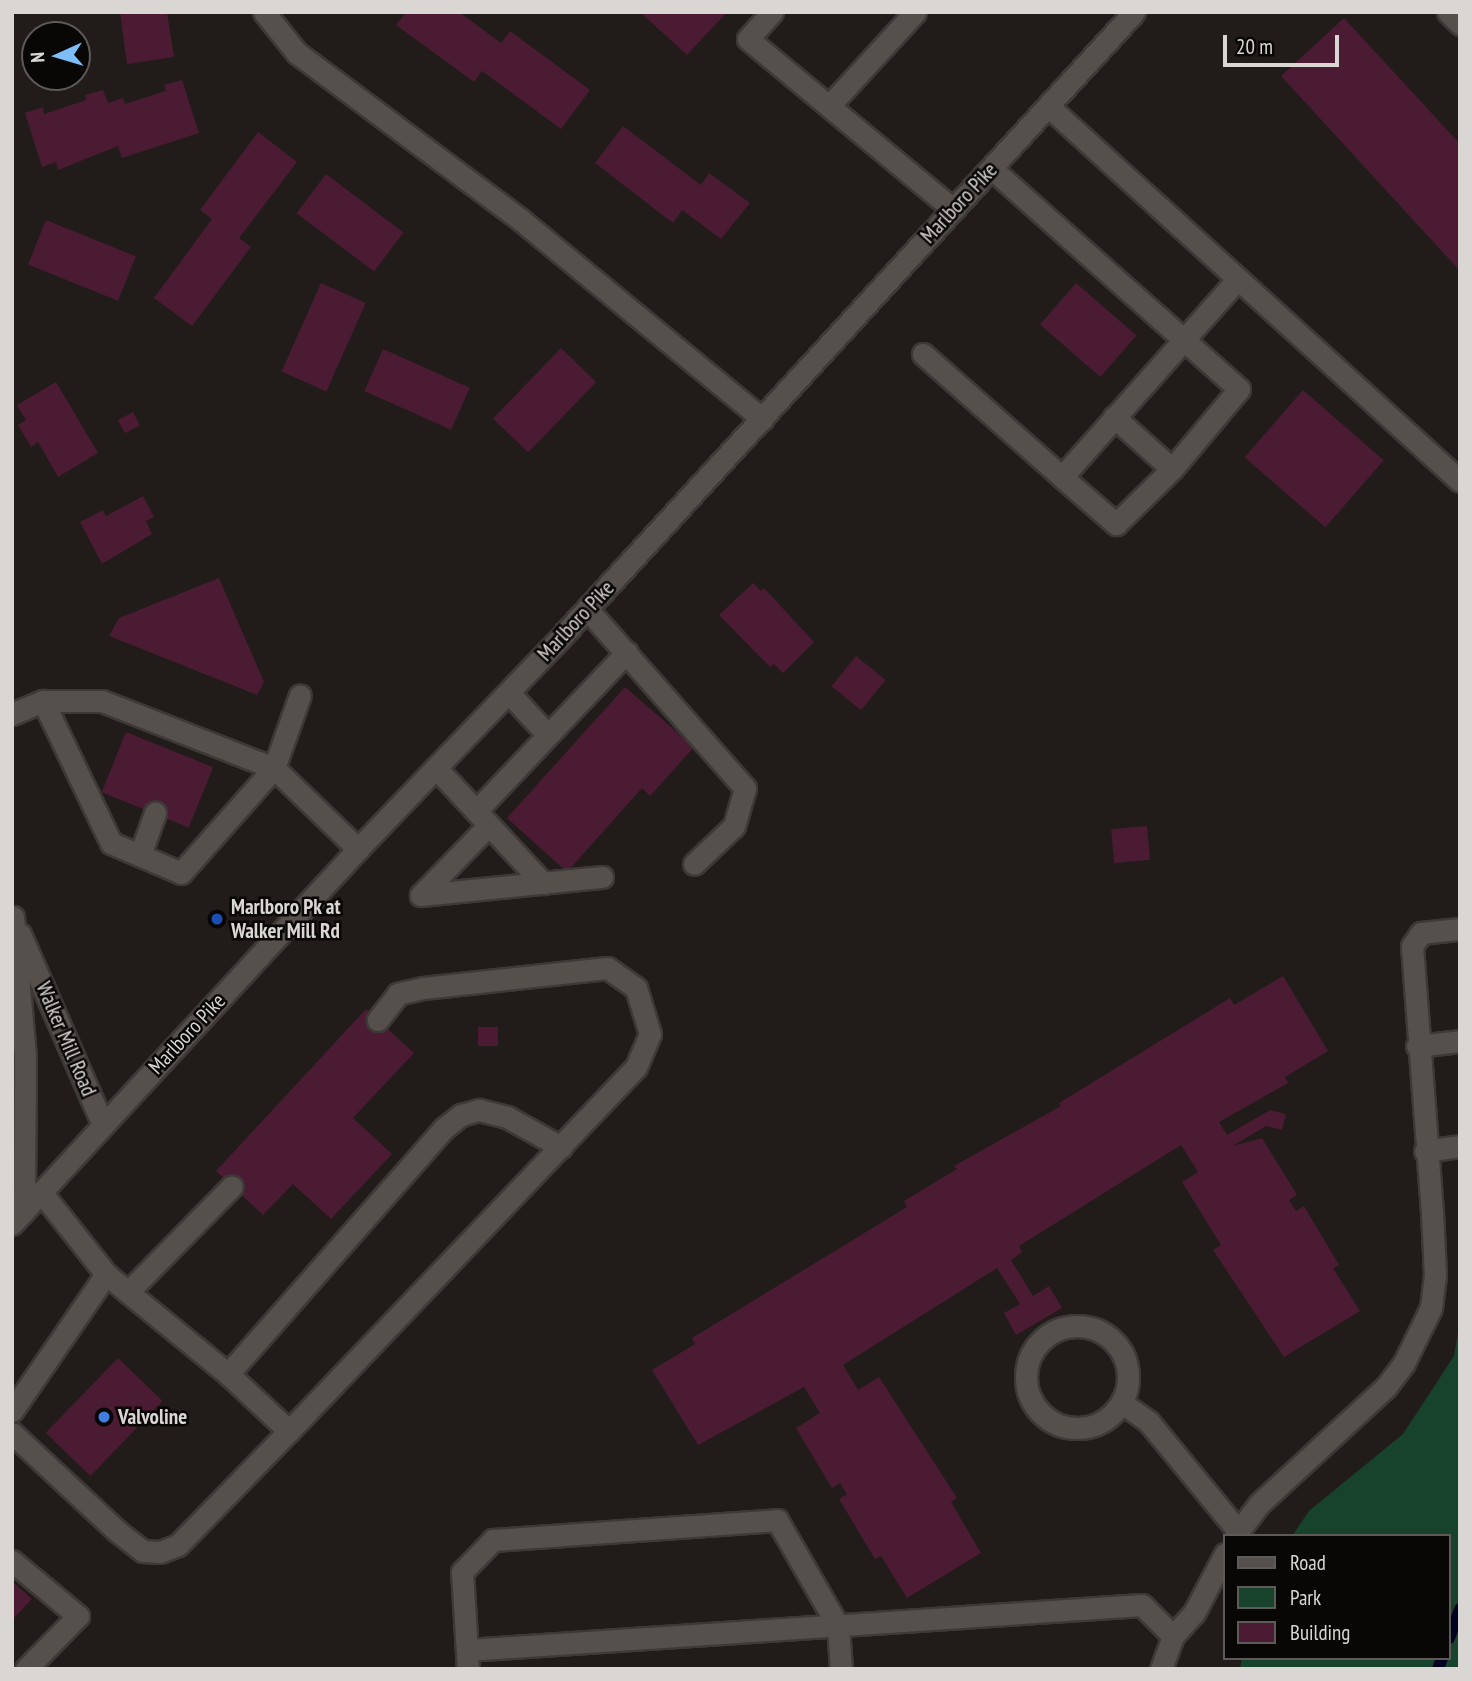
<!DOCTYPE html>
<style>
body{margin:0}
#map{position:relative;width:1472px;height:1681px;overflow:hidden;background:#211c19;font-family:"PT Sans Narrow",sans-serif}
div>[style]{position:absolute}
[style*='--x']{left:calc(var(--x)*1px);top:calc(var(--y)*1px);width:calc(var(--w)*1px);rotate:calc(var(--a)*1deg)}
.green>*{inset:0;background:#17432c}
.stream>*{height:12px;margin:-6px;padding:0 6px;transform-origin:6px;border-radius:6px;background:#000121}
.building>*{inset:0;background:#4a1b32;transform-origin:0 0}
.roads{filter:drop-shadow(2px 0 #3d3937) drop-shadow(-2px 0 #3d3937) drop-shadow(0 2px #3d3937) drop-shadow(0 -2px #3d3937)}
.lane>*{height:21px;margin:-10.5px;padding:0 10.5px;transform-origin:10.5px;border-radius:10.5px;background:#56504d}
.lane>.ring{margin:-10.5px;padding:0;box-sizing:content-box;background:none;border:21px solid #56504d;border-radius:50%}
.secondary>*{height:21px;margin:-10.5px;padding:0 10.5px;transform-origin:10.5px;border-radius:10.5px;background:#56504d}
.dots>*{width:19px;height:19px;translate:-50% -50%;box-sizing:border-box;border:4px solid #090706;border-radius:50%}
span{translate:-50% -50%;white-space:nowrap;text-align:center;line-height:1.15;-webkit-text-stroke:5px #090706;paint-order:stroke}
.street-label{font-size:21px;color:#dad6d4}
.poi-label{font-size:21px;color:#dad6d4;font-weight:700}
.left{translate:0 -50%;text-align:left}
.frame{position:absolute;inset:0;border:14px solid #dad6d4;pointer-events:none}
.legend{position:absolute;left:1223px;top:1534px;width:228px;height:126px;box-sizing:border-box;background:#090706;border:2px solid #5d5a58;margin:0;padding:9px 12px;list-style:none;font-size:21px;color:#dad6d4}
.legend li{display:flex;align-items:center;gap:14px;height:35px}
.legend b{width:35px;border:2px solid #5d5a58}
.north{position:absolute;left:21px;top:21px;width:70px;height:70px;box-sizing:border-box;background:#090706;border:2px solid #5d5a58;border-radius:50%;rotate:266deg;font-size:19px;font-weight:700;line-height:28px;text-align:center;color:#dad6d4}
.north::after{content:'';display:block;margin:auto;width:24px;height:32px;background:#7dbef9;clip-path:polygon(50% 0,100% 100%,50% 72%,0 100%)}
.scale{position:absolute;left:1223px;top:35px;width:116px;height:32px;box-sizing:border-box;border:4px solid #dad6d4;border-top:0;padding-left:9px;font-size:21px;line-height:24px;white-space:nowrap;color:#dad6d4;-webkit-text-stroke:5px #090706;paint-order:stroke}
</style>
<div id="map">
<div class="green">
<i style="clip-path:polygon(1460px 1321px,1460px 1669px,1240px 1669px,1242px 1658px,1449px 1658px,1449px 1536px,1292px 1536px,1309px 1511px,1403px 1434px,1454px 1356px)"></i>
</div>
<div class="stream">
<i style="--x:1449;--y:1638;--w:31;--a:-69"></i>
<i style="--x:1438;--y:1669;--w:12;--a:-70"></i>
</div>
<div class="building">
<i style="clip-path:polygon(120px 12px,167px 12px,174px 57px,127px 64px)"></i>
<i style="clip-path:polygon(406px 12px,459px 12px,501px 43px,510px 31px,590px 90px,561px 129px,482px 71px,474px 82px,396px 25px)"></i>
<i style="clip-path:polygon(640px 12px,727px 12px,687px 55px)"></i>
<i style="clip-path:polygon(1344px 18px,1460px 144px,1460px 271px,1281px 76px)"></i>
<i style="clip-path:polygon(182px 80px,199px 133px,122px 158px,118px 146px,58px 170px,56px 162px,42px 167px,25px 113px,43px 107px,44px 114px,86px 100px,85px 95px,103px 90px,108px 103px,123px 98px,125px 104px,166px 91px,164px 85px)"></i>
<i style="clip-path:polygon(623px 126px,701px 185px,709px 173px,750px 203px,721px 239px,682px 210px,673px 223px,595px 163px)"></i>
<i style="clip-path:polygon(258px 132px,297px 162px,239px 238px,251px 247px,192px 326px,154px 298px,212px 219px,200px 210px)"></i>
<i style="left:326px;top:174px;width:97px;height:49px;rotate:37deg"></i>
<i style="left:46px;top:220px;width:97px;height:48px;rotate:22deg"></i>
<i style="left:321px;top:283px;width:49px;height:97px;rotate:24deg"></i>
<i style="left:1076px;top:283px;width:80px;height:55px;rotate:41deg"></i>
<i style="left:561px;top:348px;width:49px;height:98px;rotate:44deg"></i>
<i style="left:383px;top:349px;width:95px;height:46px;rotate:24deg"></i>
<i style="clip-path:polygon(56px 382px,98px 453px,58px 477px,38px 442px,31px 447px,18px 425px,26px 420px,17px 405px)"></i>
<i style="left:1303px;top:390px;width:107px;height:89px;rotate:41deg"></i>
<i style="left:133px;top:412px;width:15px;height:17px;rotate:62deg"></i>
<i style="clip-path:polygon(143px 496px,154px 517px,146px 521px,152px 534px,102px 564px,80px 522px,103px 510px,106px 516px)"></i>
<i style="clip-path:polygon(219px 578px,264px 682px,257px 695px,109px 636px,119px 618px)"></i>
<i style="clip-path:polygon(753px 583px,761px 591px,764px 588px,814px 642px,783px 673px,774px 664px,770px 667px,719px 615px)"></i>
<i style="left:856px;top:656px;width:38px;height:39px;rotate:39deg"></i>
<i style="clip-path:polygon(625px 687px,694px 747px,650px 796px,642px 788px,567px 872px,507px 818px)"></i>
<i style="left:126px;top:732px;width:94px;height:65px;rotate:22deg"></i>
<i style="left:1147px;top:826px;width:34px;height:36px;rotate:85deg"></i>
<i style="clip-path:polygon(1283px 976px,1328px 1051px,1285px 1077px,1288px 1083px,1219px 1122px,1227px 1135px,1270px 1110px,1286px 1114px,1282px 1130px,1266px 1126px,1233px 1146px,1262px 1138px,1297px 1195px,1289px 1200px,1296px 1211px,1304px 1206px,1339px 1265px,1333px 1268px,1360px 1311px,1284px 1357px,1213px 1250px,1221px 1245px,1182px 1182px,1198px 1172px,1181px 1145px,1019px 1246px,1022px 1252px,1011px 1260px,1033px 1296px,1049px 1286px,1062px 1308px,1016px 1335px,1004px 1313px,1020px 1304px,997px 1268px,843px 1365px,858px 1390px,879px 1377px,957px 1498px,951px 1502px,981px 1553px,907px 1598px,881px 1556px,875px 1559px,839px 1499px,847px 1494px,840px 1483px,832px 1488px,796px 1428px,820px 1413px,804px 1387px,698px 1445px,652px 1370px,695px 1344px,692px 1338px,907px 1207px,904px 1201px,957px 1169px,954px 1166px,1061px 1106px,1059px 1103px,1230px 998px,1234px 1005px)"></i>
<i style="clip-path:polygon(366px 1009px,414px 1053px,353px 1118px,392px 1154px,331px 1219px,293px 1184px,263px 1215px,216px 1171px)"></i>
<i style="left:478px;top:1027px;width:20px;height:19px"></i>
<i style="left:118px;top:1358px;width:62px;height:104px;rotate:44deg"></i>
<i style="clip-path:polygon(12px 1581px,32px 1599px,12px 1620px)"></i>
</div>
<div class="roads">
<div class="lane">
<i style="--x:264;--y:12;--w:53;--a:51.2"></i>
<i style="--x:297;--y:53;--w:279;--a:36.7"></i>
<i style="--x:521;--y:220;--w:313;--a:39.5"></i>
<i style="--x:772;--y:12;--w:36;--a:132"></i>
<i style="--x:748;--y:39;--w:266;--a:39.7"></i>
<i style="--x:1448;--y:12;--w:17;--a:45"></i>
<i style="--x:829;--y:106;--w:127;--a:-47.5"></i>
<i style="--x:1048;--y:106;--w:557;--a:42.31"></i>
<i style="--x:991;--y:168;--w:332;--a:41.7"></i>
<i style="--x:1239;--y:389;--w:104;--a:129.9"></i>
<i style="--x:1172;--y:469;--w:78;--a:-138.1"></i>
<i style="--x:923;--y:354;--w:186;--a:41.5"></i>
<i style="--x:1062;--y:477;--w:265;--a:-48.4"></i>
<i style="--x:1062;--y:477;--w:72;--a:41"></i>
<i style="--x:1116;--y:524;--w:78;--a:-44.5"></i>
<i style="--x:587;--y:609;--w:239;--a:48.6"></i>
<i style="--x:745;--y:788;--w:40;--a:106"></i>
<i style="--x:734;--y:826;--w:55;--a:136.5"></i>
<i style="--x:509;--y:693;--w:56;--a:47.2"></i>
<i style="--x:43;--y:701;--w:157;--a:64.4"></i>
<i style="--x:111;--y:843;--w:76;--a:23.2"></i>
<i style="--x:181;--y:873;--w:140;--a:-48.5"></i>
<i style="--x:274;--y:768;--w:117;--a:44"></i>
<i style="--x:12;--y:714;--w:34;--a:-23"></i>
<i style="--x:43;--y:701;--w:59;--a:0"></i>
<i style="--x:102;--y:701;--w:185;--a:21.3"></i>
<i style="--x:274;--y:768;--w:77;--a:-70.4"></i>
<i style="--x:437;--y:769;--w:156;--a:47.1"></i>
<i style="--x:476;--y:811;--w:219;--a:-46.5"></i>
<i style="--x:489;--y:825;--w:98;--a:134.2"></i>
<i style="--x:421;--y:895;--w:182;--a:-5.7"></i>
<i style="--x:140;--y:855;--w:45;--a:-70.3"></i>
<i style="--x:1417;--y:1046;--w:43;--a:-6.6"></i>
<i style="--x:1425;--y:1151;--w:35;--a:-8"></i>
<i style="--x:128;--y:1292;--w:148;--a:-45.5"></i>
<i class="ring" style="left:1026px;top:1326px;width:81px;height:81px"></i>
<i style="--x:228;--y:1374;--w:326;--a:-48.7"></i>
<i style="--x:443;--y:1129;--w:23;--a:-38"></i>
<i style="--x:461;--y:1115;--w:19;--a:-16"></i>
<i style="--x:479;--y:1110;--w:29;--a:14"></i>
<i style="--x:507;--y:1117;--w:62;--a:29.1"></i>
<i style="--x:1122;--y:1403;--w:32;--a:35"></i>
<i style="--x:1148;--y:1421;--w:142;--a:50.7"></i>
<i style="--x:12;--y:1411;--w:166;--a:-55.5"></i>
<i style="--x:289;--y:1431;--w:503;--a:-46.37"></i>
<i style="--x:636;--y:1067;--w:36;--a:-67"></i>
<i style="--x:650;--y:1034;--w:48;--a:-106.9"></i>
<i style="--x:636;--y:988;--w:35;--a:-145"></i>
<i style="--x:607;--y:968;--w:185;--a:173.8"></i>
<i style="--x:423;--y:988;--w:26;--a:167"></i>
<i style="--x:398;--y:994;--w:33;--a:128"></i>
<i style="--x:12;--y:1433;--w:144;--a:43"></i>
<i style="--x:117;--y:1531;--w:33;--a:38"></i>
<i style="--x:143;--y:1551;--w:17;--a:3"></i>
<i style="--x:160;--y:1552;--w:19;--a:-21"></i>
<i style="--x:178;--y:1545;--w:159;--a:-45.8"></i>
<i style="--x:289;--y:1431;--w:83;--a:-136.9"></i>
<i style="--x:228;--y:1374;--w:158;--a:-140.7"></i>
<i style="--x:106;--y:1274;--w:105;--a:-128.4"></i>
<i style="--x:1235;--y:1536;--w:40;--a:-53"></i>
<i style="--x:1259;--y:1504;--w:173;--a:-42.7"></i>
<i style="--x:1386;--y:1387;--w:30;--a:-53"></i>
<i style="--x:1404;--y:1363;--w:61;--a:-63.9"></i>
<i style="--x:1431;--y:1308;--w:33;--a:-83"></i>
<i style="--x:1435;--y:1275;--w:63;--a:-92.7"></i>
<i style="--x:1432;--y:1212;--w:267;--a:-94.3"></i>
<i style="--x:1412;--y:946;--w:16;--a:-55"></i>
<i style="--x:1421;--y:933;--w:39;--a:-6"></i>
<i style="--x:12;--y:1561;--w:86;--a:39.8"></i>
<i style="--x:78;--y:1616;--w:74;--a:134.5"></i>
<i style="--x:467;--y:1650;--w:676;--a:-3.81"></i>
<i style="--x:1142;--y:1605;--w:44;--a:45"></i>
<i style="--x:468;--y:1669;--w:97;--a:-93.5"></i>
<i style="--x:462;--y:1572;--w:45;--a:-45.9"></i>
<i style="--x:493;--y:1540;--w:285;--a:-4"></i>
<i style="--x:777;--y:1520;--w:122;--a:60.1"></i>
<i style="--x:838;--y:1626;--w:43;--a:86"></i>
<i style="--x:1161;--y:1669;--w:35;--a:-70"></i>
<i style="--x:1173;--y:1636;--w:31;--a:-48"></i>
<i style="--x:1194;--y:1613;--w:67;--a:-62.3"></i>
</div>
<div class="secondary">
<i style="--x:13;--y:917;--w:140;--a:85.1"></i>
<i style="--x:25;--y:1056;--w:155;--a:90.4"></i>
<i style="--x:20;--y:934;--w:208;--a:66.5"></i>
<i style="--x:12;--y:1224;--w:510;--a:-47.3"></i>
<i style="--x:358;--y:849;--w:296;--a:-46.2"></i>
<i style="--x:563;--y:635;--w:845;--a:-47.49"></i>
</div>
</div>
<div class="dots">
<i style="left:217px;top:919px;background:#1a4fb4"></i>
<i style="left:104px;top:1417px;background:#3f7fe0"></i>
</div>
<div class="street-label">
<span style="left:959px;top:203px;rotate:-47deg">Marlboro Pike</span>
<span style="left:576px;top:621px;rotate:-47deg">Marlboro Pike</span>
<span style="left:187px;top:1034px;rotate:-47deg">Marlboro Pike</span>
<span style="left:66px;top:1039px;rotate:67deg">Walker Mill Road</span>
</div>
<div class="poi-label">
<span class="left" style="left:231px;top:919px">Marlboro Pk at<br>Walker Mill Rd</span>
<span class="left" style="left:118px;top:1417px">Valvoline</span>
</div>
<div class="frame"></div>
<ul class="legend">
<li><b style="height:9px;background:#56504d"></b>Road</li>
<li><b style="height:19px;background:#17432c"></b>Park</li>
<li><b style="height:19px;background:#4a1b32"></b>Building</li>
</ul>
<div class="north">N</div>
<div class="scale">20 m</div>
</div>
